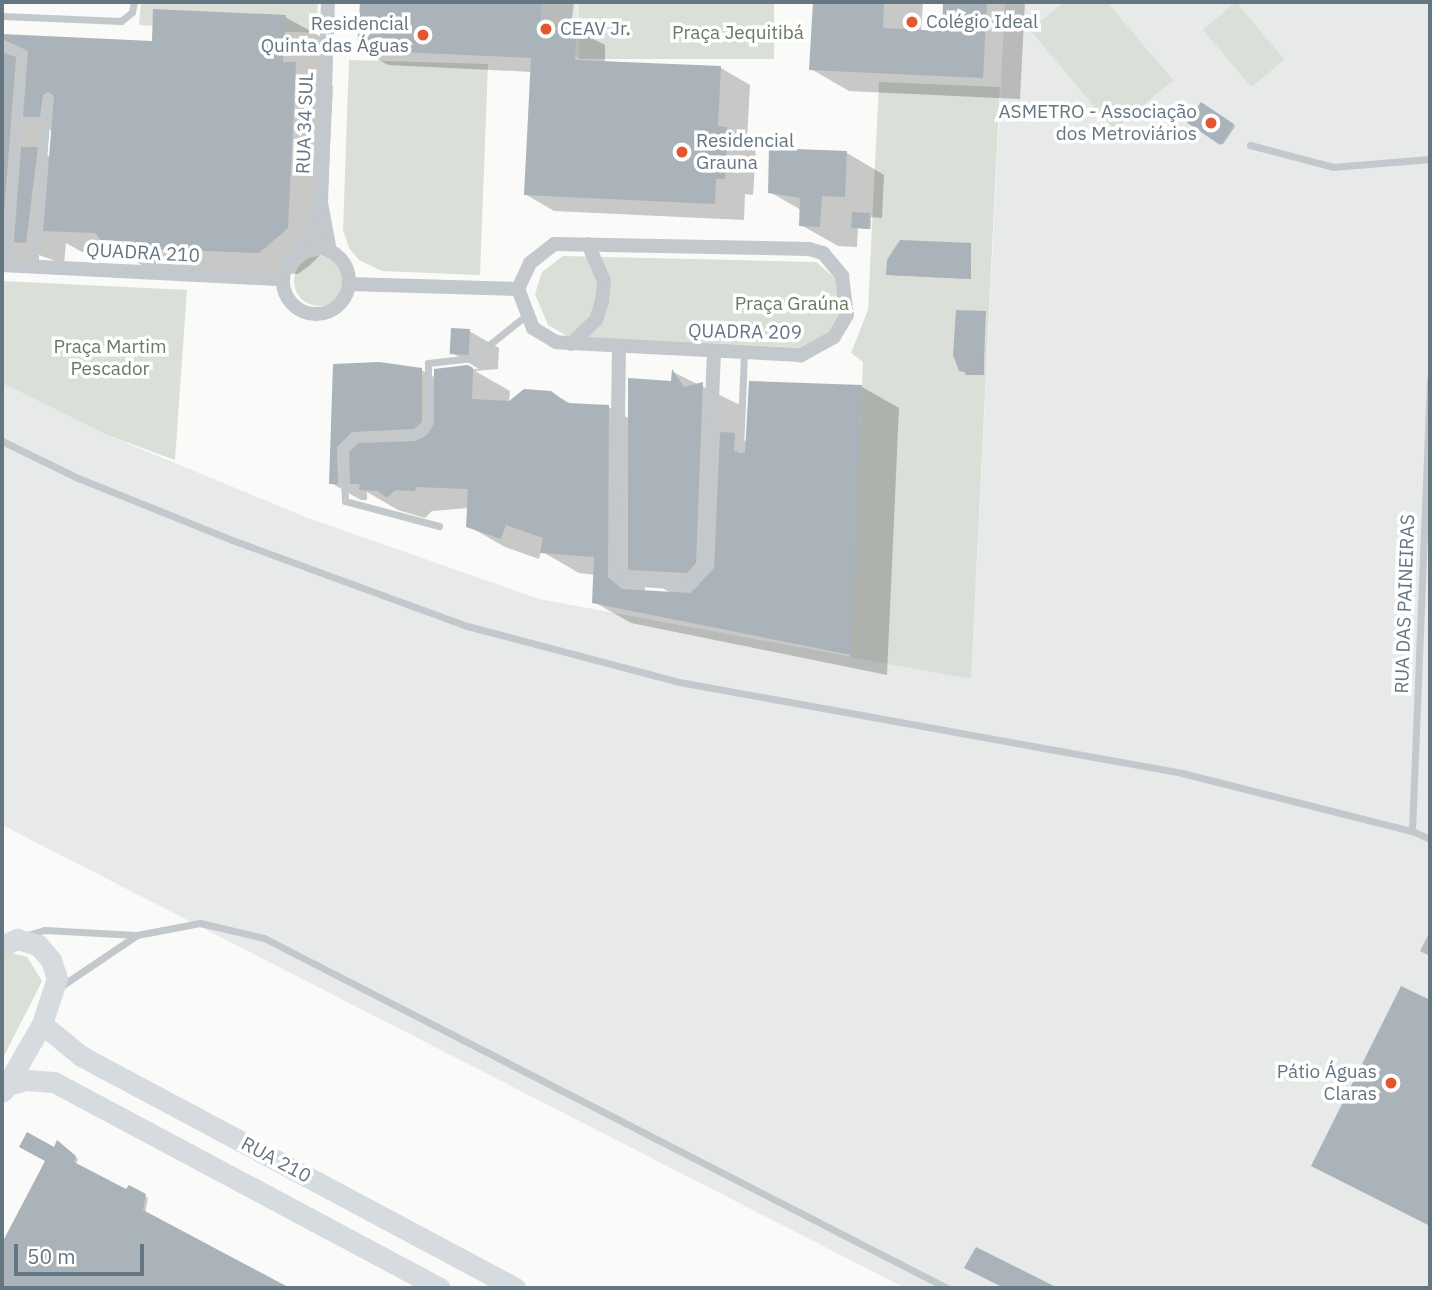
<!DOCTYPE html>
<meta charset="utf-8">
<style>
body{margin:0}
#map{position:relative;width:1432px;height:1290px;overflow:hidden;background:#fafaf8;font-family:"IBM Plex Sans",sans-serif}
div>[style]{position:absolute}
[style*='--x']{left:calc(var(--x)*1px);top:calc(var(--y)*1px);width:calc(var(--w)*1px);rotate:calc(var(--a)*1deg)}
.built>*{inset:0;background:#e8e9e9;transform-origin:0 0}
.green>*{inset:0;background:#dadfd7;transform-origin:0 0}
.round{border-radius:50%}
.shadow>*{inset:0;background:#0003;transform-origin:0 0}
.building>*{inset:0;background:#aab3b9;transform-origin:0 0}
.service>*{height:7px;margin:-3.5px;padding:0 3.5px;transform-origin:3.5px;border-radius:3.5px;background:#c3c8cc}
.minor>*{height:14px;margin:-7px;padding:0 7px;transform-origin:7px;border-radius:7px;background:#c3c8cc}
.minor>.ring{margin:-7px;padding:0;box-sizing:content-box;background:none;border:14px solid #c3c8cc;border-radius:50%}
.secondary>*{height:21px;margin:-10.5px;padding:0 10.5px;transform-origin:10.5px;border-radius:10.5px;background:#d6dbdf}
.dots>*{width:19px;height:19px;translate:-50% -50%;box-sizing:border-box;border:4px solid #fff;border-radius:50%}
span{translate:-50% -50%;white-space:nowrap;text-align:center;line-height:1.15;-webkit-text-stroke:7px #fff;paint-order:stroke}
.poi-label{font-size:19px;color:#657683}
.left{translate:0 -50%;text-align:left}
.right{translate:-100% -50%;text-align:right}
.park-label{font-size:19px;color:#687a64}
.street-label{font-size:19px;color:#657683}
.frame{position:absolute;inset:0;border:4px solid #657683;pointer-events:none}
.scale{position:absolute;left:14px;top:1244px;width:130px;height:32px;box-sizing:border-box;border:4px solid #657683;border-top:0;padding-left:9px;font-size:21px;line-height:24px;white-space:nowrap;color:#657683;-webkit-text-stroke:5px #fff;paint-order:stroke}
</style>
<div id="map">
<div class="built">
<i style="left:515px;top:2px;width:64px;height:55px"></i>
<i style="clip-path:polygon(1005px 2px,1430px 2px,1430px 1288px,905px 1288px,2px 825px,2px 383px,107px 435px,308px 518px,539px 599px,971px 679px)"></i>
</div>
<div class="green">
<i style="clip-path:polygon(141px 2px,318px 2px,316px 33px,139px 25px)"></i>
<i style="left:579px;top:2px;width:195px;height:57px"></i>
<i style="clip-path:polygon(1064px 2px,1107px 2px,1173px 80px,1114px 130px,1030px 30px)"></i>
<i style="left:1236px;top:2px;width:75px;height:43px;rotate:50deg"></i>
<i style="clip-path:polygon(349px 60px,488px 64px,480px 275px,382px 271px,359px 260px,349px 248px,343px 230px)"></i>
<i style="clip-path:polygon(879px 82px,1000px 87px,971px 679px,850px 657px,863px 362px,851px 353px,868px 310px)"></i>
<i class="round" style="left:294px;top:256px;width:50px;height:50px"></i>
<i style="clip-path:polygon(563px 256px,816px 262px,836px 279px,841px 319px,833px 333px,810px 348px,567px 336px,548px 325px,535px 294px,542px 272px)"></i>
<i style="clip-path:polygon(2px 281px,187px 290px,175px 460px,107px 435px,2px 383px)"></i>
<i style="clip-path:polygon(11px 953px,27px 957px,42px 981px,2px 1060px,2px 958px)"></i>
</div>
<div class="shadow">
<i style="clip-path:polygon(362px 2px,574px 2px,571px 28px,605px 45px,605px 63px,721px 68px,750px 85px,747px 140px,756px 145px,755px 165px,753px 195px,745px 194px,744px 220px,554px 211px,525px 194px,532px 72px,388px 65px,359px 49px)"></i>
<i style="clip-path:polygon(814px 2px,923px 2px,921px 32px,943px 33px,945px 2px,1025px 2px,1020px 99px,849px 91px,811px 69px)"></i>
<i style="clip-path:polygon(evenodd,285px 17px,323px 38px,321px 79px,333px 86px,325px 250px,310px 265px,298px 274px,145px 267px,121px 253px,82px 252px,66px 243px,64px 264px,39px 255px,39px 263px,2px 261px,2px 36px,153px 42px,285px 17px,49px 129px,53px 132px,51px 157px,47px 155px,49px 129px)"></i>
<i style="left:1202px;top:104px;width:40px;height:22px;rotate:34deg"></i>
<i style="clip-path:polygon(847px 153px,884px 175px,882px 218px,871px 217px,871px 229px,858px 228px,857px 247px,838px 246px,801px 225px,801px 210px,770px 192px)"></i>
<i style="clip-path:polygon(901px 241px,971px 244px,971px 279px,890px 275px,892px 252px)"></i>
<i style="clip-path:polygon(985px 313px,984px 375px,966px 375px,955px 355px)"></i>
<i style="clip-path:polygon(evenodd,469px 331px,499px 348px,498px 369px,475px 371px,510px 391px,509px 403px,550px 392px,573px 405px,608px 407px,630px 419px,672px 383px,673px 372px,740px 405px,739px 437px,747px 442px,862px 387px,899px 408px,887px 675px,631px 623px,594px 602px,595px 575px,579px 573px,541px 551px,539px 559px,505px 547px,468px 526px,469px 508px,432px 511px,425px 518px,398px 510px,367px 492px,367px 500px,361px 500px,331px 483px,335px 366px,421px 370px,436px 378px,436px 370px,479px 369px,452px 353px,469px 331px,645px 578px,671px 593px,645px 591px,645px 578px)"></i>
<i style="clip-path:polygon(1430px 931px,1430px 956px,1420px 951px)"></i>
<i style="clip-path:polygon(1402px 988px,1430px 1002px,1430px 1224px,1313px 1166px)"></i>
<i style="clip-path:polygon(60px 1143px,78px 1159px,76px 1165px,126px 1192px,129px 1188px,148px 1198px,145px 1214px,284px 1288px,2px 1288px,2px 1246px)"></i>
</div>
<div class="building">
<i style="clip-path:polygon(360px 2px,541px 2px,541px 25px,577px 26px,575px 60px,721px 66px,718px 126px,727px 127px,727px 147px,725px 179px,716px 179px,715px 204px,524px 195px,531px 58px,357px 50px)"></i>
<i style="clip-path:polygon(813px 2px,884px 2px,883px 28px,942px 31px,943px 2px,987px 2px,983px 78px,809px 70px)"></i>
<i style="clip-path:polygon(153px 9px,286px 15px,283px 62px,296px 62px,288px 228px,259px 253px,106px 247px,95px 233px,43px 231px,54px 96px,48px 92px,43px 95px,40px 117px,23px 117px,28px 51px,2px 39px,2px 34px,152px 41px)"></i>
<i style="clip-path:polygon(2px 52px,16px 57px,2px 240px)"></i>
<i style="left:1201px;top:102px;width:40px;height:25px;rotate:34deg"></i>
<i style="clip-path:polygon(21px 147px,38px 147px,26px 243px,14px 242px)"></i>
<i style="clip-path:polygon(769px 148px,847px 151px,845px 197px,822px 196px,820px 227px,799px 226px,800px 198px,768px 193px)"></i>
<i style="left:852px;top:212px;width:18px;height:16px;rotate:3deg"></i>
<i style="clip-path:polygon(900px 240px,971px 243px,970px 279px,886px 275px,887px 260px)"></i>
<i style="clip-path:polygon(956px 310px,986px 311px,983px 375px,959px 371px,953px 355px)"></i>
<i style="left:451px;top:328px;width:19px;height:26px;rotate:3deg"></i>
<i style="clip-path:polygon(379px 362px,422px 368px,422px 422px,414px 429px,352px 432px,337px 447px,338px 484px,329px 484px,333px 364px)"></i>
<i style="clip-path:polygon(468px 365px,473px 368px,472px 399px,509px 401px,524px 389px,551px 391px,567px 403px,609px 405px,608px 577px,622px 589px,690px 593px,714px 568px,720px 432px,735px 433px,734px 451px,745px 453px,749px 381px,862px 385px,851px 655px,592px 603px,594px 557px,540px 553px,543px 538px,506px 525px,501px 539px,466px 527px,468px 489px,416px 487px,415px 491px,395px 490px,387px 498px,378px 491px,359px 490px,360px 484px,350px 484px,349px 452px,358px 443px,416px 441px,427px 435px,434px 424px,434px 369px)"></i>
<i style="clip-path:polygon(672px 369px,684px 387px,703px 382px,696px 563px,687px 573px,628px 570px,628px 378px,671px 381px)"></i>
<i style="clip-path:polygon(1401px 986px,1430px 1000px,1430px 1226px,1311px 1166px)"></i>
<i style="clip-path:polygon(27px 1132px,54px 1147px,57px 1140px,76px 1156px,74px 1162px,126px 1189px,129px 1185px,146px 1194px,143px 1210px,290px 1288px,2px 1288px,2px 1243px,45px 1161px,19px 1147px)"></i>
<i style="clip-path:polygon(976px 1247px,1058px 1288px,1004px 1288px,964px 1268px)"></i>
</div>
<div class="service">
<i style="--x:2;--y:16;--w:119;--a:2.4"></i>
<i style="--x:121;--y:21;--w:14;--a:-39"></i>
<i style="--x:132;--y:12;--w:10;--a:-79"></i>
<i style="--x:2;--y:45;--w:22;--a:22"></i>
<i style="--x:22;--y:53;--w:213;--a:94.3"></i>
<i style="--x:1250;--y:145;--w:86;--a:14.8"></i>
<i style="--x:1333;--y:167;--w:97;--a:-4.7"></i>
<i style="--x:34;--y:266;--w:169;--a:-85.2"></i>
<i style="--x:2;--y:441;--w:85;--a:26"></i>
<i style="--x:78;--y:478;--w:166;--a:21.9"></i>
<i style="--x:232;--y:540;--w:250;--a:20.1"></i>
<i style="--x:467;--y:626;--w:219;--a:14.8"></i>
<i style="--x:679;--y:682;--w:511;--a:10.25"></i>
<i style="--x:1182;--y:773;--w:237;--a:14.2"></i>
<i style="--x:1412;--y:831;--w:20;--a:24"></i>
<i style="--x:740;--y:449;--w:97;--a:-87.6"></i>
<i style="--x:439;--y:526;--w:97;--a:-165.1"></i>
<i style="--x:345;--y:501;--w:52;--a:-92.2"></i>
<i style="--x:343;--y:449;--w:18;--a:-43"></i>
<i style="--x:356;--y:437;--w:60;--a:-1.9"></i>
<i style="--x:416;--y:435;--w:9;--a:-36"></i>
<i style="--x:423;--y:430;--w:8;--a:-50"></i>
<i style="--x:428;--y:424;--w:61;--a:-90"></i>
<i style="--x:428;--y:363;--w:45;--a:-6.3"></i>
<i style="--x:473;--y:358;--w:67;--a:-38.9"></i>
<i style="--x:1412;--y:831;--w:452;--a:-87.7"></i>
<i style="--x:27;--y:935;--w:18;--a:-16"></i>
<i style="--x:44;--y:930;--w:93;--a:3.1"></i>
<i style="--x:137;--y:935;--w:93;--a:146"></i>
<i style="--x:137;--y:935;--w:64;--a:-10.8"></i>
<i style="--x:200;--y:923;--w:66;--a:13.2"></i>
<i style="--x:264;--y:938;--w:767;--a:27.13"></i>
</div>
<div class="minor">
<i style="--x:328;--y:2;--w:201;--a:92"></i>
<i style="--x:321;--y:203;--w:49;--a:79.4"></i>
<i style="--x:554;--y:244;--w:255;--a:1.1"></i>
<i style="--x:809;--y:249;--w:15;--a:16"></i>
<i style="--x:823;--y:253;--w:30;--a:50"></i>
<i style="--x:842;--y:276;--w:39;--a:83"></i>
<i style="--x:847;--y:315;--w:26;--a:121"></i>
<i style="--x:834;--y:337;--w:38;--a:151"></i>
<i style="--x:801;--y:355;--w:245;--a:-177"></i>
<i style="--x:556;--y:342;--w:27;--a:-149"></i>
<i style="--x:533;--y:328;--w:42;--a:-111"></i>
<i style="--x:518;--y:289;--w:29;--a:-65"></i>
<i style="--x:530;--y:263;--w:31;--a:-38"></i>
<i class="ring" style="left:283px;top:248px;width:52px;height:52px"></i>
<i style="--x:299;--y:252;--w:53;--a:-65.4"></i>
<i style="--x:2;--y:265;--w:281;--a:2.9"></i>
<i style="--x:349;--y:284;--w:169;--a:1.7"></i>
<i style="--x:571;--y:344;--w:35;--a:-44"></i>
<i style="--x:596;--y:320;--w:20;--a:-72"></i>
<i style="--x:602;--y:301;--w:20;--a:-84"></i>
<i style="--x:604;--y:281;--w:40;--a:-113.4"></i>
<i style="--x:619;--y:347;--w:224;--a:90.8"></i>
<i style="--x:616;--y:571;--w:11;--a:49"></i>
<i style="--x:623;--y:579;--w:68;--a:3.4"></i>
<i style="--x:691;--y:583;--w:21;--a:-49"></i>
<i style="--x:705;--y:567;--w:216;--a:-87.6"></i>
</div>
<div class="secondary">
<i style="--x:2;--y:946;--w:17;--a:-25"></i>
<i style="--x:17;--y:939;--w:22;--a:16"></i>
<i style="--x:38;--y:945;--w:20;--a:49"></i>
<i style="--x:51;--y:960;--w:19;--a:72"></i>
<i style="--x:57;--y:978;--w:48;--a:108.1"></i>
<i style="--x:42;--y:1024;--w:78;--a:120.2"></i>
<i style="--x:42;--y:1024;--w:50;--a:39.4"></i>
<i style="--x:81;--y:1056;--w:492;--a:28.1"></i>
<i style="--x:5;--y:1086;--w:22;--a:-16"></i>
<i style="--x:26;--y:1080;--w:28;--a:4"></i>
<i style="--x:54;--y:1082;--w:437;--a:28.1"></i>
</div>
<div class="dots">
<i style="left:912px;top:22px;background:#e4572e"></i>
<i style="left:546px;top:29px;background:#e4572e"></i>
<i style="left:423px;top:35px;background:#e4572e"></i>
<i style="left:1211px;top:123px;background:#e4572e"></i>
<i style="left:682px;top:152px;background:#e4572e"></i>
<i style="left:1391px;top:1083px;background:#e4572e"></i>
</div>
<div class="poi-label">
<span class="left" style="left:926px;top:22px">Colégio Ideal</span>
<span class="right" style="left:409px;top:35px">Residencial<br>Quinta das Águas</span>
<span class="left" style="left:560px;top:29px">CEAV Jr.</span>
<span class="right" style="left:1197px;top:123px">ASMETRO - Associação<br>dos Metroviários</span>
<span class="left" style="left:696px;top:152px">Residencial<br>Grauna</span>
<span class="right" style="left:1377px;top:1083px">Pátio Águas<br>Claras</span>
</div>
<div class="park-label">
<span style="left:738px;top:33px">Praça Jequitibá</span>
<span style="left:792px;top:304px">Praça Graúna</span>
<span style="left:110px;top:358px">Praça Martim<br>Pescador</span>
</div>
<div class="street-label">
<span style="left:305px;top:123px;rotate:-88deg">RUA 34 SUL</span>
<span style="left:143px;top:253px;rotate:3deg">QUADRA 210</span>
<span style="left:745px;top:332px;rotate:1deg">QUADRA 209</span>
<span style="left:1405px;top:604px;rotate:-88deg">RUA DAS PAINEIRAS</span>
<span style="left:276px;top:1160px;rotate:28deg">RUA 210</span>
</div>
<div class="frame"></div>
<div class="scale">50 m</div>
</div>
